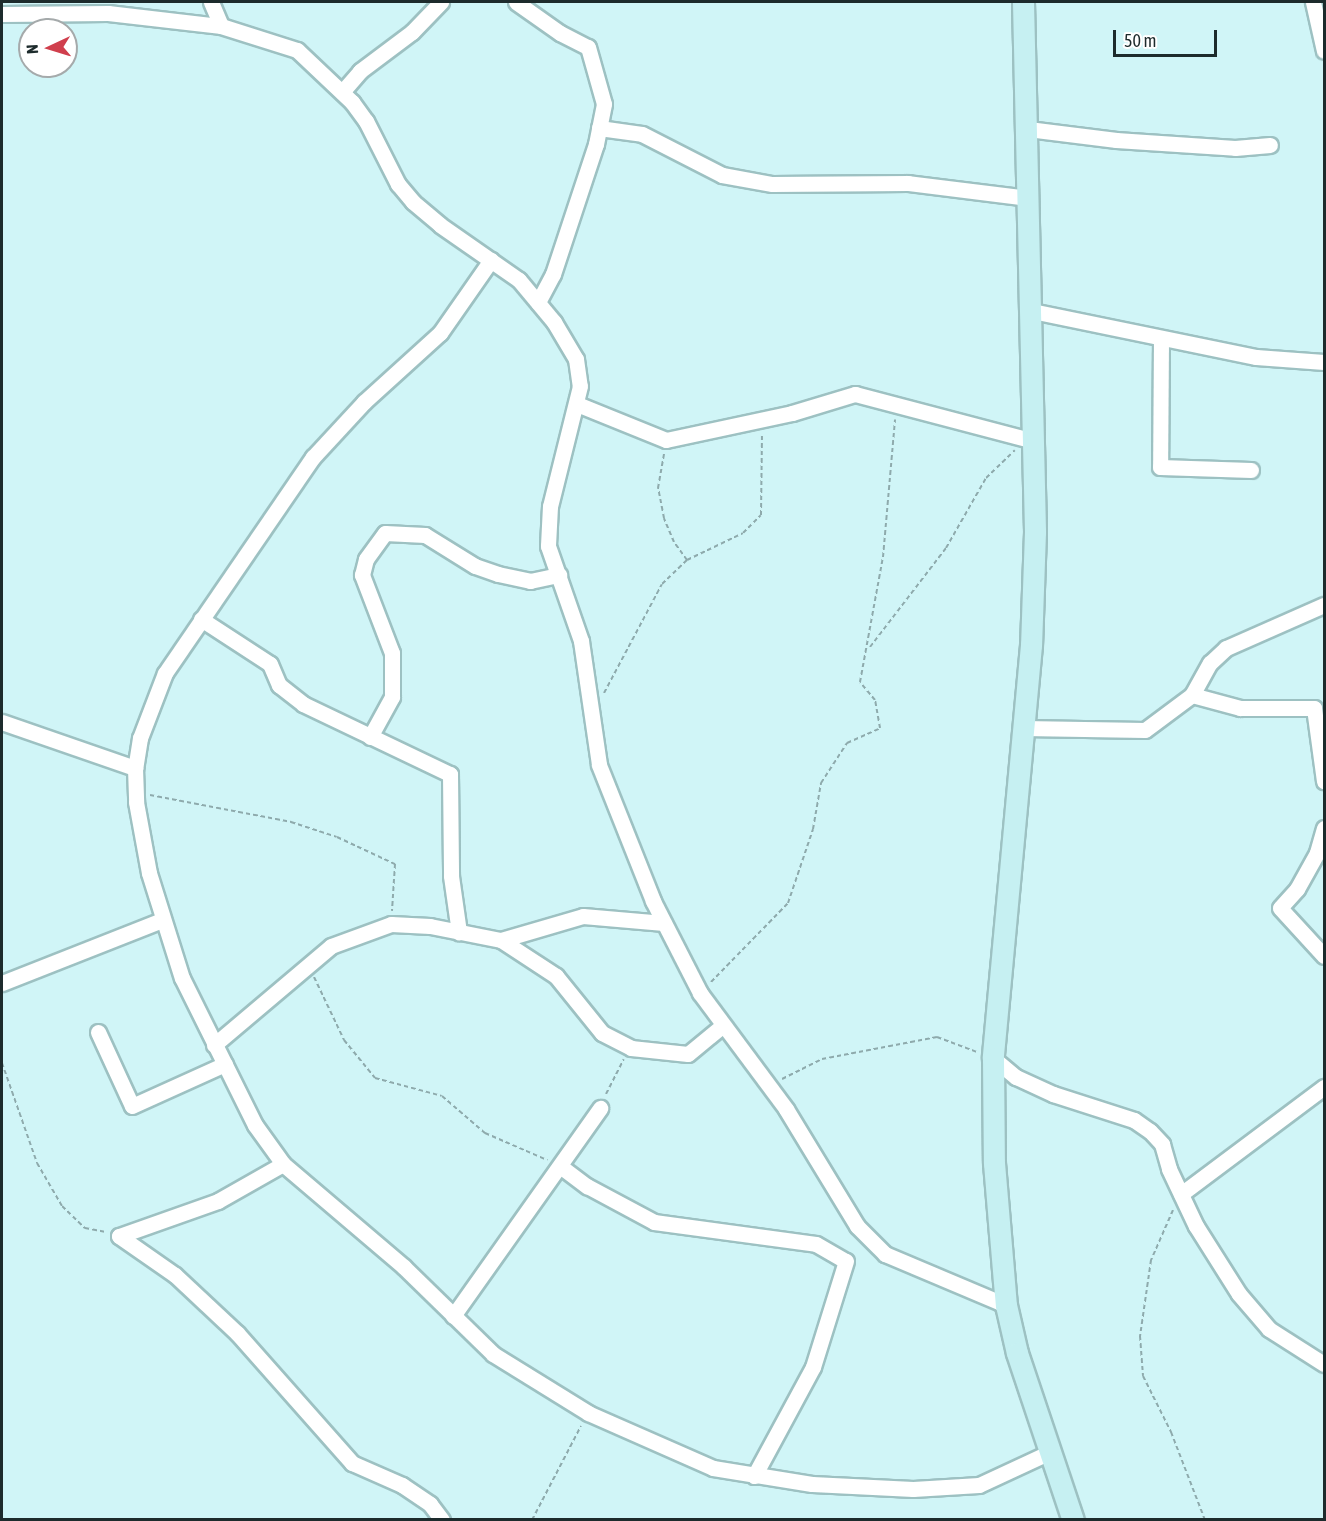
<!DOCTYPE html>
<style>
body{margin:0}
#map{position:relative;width:1326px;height:1521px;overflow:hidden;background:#d0f5f7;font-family:"Asap Condensed",sans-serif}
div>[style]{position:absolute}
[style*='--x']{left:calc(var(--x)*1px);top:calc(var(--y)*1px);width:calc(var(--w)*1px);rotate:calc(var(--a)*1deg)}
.path>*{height:2px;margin-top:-1px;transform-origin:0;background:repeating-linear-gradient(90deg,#8eaaac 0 4.5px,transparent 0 7.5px)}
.roads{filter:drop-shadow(2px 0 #9dc1c2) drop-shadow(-2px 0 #9dc1c2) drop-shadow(0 2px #9dc1c2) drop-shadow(0 -2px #9dc1c2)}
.street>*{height:15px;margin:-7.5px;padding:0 7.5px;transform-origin:7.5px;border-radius:7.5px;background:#fff}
.secondary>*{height:21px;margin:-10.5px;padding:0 10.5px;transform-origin:10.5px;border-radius:10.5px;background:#c6f0f2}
span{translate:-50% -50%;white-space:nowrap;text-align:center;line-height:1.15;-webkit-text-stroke:6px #fff;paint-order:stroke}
.frame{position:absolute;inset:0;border:3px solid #1d2b2c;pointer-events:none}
.north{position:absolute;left:18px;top:18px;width:60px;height:60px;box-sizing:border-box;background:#fff;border:2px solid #a5aaab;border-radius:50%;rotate:266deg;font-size:16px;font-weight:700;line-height:24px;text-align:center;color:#1d2b2c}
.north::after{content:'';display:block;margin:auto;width:21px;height:27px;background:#d03f4d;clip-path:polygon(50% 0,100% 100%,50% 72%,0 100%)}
.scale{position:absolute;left:1113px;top:30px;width:104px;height:27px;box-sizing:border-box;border:3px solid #1d2b2c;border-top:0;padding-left:8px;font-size:18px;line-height:21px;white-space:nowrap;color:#1d2b2c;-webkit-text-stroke:4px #fff;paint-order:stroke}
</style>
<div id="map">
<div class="path">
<i style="--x:687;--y:560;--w:62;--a:-25.7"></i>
<i style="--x:743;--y:533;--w:25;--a:-45"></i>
<i style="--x:761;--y:515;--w:80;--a:-89.3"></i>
<i style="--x:870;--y:647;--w:125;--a:-52.5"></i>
<i style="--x:946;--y:548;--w:81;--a:-60.3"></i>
<i style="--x:986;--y:478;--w:40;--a:-44"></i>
<i style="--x:604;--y:693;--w:123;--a:-62"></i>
<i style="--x:662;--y:584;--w:35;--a:-44"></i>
<i style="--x:687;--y:560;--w:22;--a:-126"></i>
<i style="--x:674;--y:542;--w:26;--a:-113"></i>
<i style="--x:664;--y:518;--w:31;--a:-101"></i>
<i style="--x:658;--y:488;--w:35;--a:-80"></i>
<i style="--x:150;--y:795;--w:144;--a:10.8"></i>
<i style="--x:291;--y:822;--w:48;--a:18.1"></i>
<i style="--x:337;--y:837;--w:64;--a:25"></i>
<i style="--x:395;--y:864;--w:47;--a:93.7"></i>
<i style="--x:314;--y:977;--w:70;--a:64.5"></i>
<i style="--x:344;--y:1040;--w:49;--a:50.8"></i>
<i style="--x:375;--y:1078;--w:69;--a:15"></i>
<i style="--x:442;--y:1096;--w:57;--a:40.7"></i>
<i style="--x:485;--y:1133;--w:68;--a:23.5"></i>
<i style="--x:711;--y:982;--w:110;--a:-45.7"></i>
<i style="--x:788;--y:903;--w:78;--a:-71.3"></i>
<i style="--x:813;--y:829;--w:47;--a:-80.1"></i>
<i style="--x:821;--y:783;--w:48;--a:-57"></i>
<i style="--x:847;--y:743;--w:36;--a:-24"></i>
<i style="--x:880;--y:728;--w:28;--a:-100"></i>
<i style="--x:875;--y:700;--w:23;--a:-130"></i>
<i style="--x:860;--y:682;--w:127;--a:-79.6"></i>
<i style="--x:883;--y:557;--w:138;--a:-85"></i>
<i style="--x:2;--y:1063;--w:106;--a:70.7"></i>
<i style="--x:37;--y:1163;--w:50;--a:59.8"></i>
<i style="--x:62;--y:1206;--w:32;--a:44"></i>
<i style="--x:85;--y:1228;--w:20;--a:11"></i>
<i style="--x:782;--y:1079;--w:45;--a:-26.6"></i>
<i style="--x:822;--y:1059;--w:117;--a:-10.8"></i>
<i style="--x:937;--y:1037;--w:43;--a:20.6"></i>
<i style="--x:606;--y:1094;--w:39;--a:-63"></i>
<i style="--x:1173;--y:1210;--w:55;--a:113.7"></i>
<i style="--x:1151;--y:1260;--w:77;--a:98.2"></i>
<i style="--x:1140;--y:1336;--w:40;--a:85.7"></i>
<i style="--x:1143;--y:1376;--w:63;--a:63.4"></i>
<i style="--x:1171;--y:1432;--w:94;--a:68.9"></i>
<i style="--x:532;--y:1520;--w:106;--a:-62.5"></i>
</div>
<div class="roads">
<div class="street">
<i style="--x:211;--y:2;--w:26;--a:67"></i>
<i style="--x:516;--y:2;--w:54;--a:35.2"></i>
<i style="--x:560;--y:33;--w:31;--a:27"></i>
<i style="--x:588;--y:47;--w:59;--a:74.3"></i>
<i style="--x:604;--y:104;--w:41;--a:101.3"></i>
<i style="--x:596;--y:144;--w:137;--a:108.3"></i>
<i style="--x:553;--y:274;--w:32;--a:118"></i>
<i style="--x:1313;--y:2;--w:50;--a:77.3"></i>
<i style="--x:2;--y:14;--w:106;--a:-0.5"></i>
<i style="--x:108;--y:13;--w:114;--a:6.6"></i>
<i style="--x:221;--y:26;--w:80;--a:17.5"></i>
<i style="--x:297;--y:50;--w:76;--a:43.4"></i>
<i style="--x:352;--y:102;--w:24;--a:54"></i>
<i style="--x:366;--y:121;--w:71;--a:63.1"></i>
<i style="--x:398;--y:184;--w:23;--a:50"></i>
<i style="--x:413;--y:202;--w:35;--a:40"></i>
<i style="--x:440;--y:225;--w:96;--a:34.8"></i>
<i style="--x:519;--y:280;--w:55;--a:50.2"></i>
<i style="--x:554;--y:322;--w:43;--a:59.3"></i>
<i style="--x:576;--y:359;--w:27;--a:82"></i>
<i style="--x:580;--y:386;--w:124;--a:104"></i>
<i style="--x:550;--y:506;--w:40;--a:92.9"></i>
<i style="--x:548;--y:546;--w:101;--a:70.8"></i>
<i style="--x:581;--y:641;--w:125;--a:81.7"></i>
<i style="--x:599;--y:765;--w:146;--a:68.3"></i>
<i style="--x:653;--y:901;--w:103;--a:62.9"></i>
<i style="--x:700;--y:993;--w:144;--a:53.4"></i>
<i style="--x:786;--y:1109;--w:137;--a:58.7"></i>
<i style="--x:857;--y:1226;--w:40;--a:45"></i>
<i style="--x:885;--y:1254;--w:131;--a:22.9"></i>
<i style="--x:342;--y:92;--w:28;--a:-49"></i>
<i style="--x:360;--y:71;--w:65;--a:-36.9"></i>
<i style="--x:412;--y:32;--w:42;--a:-46"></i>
<i style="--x:599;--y:128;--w:43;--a:7.9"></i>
<i style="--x:642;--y:134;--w:90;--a:27.1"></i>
<i style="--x:722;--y:175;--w:51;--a:10.2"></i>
<i style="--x:772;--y:184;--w:136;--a:-0.4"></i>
<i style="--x:908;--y:183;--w:122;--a:7.1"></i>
<i style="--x:1028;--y:129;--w:89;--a:7.1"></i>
<i style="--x:1116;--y:140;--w:119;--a:3.8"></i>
<i style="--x:1235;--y:148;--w:35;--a:-5"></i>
<i style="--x:491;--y:260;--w:89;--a:124.9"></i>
<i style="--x:440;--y:333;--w:103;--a:137.8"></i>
<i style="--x:364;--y:402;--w:75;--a:132.8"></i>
<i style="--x:313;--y:457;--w:262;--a:124.4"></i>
<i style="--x:165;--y:673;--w:70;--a:111"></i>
<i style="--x:140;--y:738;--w:30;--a:99"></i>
<i style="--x:135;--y:768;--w:34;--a:88"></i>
<i style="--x:136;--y:802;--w:72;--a:79.6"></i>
<i style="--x:149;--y:873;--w:110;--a:72.6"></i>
<i style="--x:182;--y:978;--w:164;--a:63.6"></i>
<i style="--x:255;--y:1125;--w:48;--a:54.3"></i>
<i style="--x:283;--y:1164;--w:159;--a:40.4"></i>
<i style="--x:404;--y:1267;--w:124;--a:44.3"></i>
<i style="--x:493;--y:1354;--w:112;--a:31.8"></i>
<i style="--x:588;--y:1413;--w:137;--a:23.7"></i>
<i style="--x:713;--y:1468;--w:100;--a:9.2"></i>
<i style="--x:812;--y:1484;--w:101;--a:2.8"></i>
<i style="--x:913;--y:1489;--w:66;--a:-3.5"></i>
<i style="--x:979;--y:1485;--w:76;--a:-24.9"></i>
<i style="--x:1032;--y:311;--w:229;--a:11.6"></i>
<i style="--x:1256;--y:357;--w:68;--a:4.2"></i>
<i style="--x:1161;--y:339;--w:128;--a:90.4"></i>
<i style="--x:1160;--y:467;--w:91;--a:1.9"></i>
<i style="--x:577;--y:404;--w:96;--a:22"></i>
<i style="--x:666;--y:440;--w:129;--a:-12.1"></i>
<i style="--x:792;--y:413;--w:66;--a:-16.8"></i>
<i style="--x:855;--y:394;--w:185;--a:14.7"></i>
<i style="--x:201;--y:619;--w:82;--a:33.1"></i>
<i style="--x:270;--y:664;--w:23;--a:67"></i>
<i style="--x:279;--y:685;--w:31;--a:38"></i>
<i style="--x:303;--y:704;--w:163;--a:25.5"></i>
<i style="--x:450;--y:774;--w:102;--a:89.4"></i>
<i style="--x:451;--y:876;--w:57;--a:81.9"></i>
<i style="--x:1192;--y:695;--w:50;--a:15.2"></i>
<i style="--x:1240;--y:708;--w:74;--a:0"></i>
<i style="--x:1314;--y:708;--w:74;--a:82.2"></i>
<i style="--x:2;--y:722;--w:141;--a:19.1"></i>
<i style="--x:1023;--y:728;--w:122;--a:0.9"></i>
<i style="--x:1145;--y:730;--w:59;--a:-36.7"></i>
<i style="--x:1192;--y:695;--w:37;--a:-61"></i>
<i style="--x:1210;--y:663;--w:22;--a:-43"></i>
<i style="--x:1226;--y:648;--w:107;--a:-23.7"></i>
<i style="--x:370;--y:737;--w:46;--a:-61.2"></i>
<i style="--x:392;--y:697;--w:44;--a:-90"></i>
<i style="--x:392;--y:653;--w:84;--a:-111"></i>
<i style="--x:362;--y:575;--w:16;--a:-76"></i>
<i style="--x:366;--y:559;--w:32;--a:-54"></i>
<i style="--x:385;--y:533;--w:40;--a:2.9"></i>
<i style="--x:425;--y:535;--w:59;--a:31.8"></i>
<i style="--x:475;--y:566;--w:24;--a:19"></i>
<i style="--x:498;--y:574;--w:33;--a:12"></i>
<i style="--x:530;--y:581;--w:30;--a:-12"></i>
<i style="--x:1324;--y:828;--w:26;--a:106"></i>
<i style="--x:1317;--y:853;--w:41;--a:119.1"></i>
<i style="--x:1297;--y:889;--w:25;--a:132"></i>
<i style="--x:1280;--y:908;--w:65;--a:47.5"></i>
<i style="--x:501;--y:940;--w:85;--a:-16.3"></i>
<i style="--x:583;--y:916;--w:81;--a:4.9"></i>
<i style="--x:2;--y:983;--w:172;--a:-21.5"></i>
<i style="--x:98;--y:1032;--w:81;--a:65.3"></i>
<i style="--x:132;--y:1106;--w:102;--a:-24.3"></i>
<i style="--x:214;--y:1045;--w:153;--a:-40.2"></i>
<i style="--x:331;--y:946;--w:64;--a:-20.1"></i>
<i style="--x:391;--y:924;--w:39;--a:3"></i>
<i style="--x:430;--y:926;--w:72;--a:11.2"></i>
<i style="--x:501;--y:940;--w:66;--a:33.2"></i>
<i style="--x:556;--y:976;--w:73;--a:51.1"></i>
<i style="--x:602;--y:1033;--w:33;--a:27"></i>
<i style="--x:631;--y:1048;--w:57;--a:6"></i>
<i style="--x:688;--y:1054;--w:44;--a:-39.5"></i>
<i style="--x:993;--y:1058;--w:30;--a:40"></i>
<i style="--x:1016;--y:1077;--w:41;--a:24.7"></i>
<i style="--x:1053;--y:1094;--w:85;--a:17.8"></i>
<i style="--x:1134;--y:1120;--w:19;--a:35"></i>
<i style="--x:1150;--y:1131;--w:18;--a:47"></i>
<i style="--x:1162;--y:1144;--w:26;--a:74"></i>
<i style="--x:1169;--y:1169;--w:63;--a:64.7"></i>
<i style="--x:1196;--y:1226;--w:80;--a:57.7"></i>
<i style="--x:1239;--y:1294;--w:46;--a:49.4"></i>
<i style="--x:1269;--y:1329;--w:65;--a:32.5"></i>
<i style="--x:283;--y:1164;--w:75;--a:150.4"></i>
<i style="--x:218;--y:1201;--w:105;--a:160.5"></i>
<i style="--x:119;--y:1236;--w:68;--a:34.9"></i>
<i style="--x:175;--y:1275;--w:85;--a:43.1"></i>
<i style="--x:237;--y:1333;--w:174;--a:48.5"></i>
<i style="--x:352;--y:1463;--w:55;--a:23.7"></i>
<i style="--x:402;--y:1485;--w:34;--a:34"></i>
<i style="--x:430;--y:1504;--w:20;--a:53"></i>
<i style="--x:560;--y:1166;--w:34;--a:37"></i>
<i style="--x:587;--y:1186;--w:76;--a:28.2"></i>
<i style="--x:654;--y:1222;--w:163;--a:7.7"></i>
<i style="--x:816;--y:1244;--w:34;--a:30"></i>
<i style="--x:846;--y:1261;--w:111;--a:107.3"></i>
<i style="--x:813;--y:1367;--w:124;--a:118.4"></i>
<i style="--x:1181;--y:1194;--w:179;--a:-36.8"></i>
<i style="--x:453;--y:1316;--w:255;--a:-54.7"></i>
</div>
<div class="secondary">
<i style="--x:1023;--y:2;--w:530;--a:88.7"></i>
<i style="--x:1035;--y:532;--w:113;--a:92"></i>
<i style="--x:1031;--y:645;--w:415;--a:95.3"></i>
<i style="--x:993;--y:1058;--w:105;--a:89.5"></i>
<i style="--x:994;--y:1163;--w:143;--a:85.2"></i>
<i style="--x:1006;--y:1305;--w:49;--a:77.1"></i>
<i style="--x:1017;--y:1353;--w:176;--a:71.5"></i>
</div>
</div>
<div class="frame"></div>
<div class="north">N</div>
<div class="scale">50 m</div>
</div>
